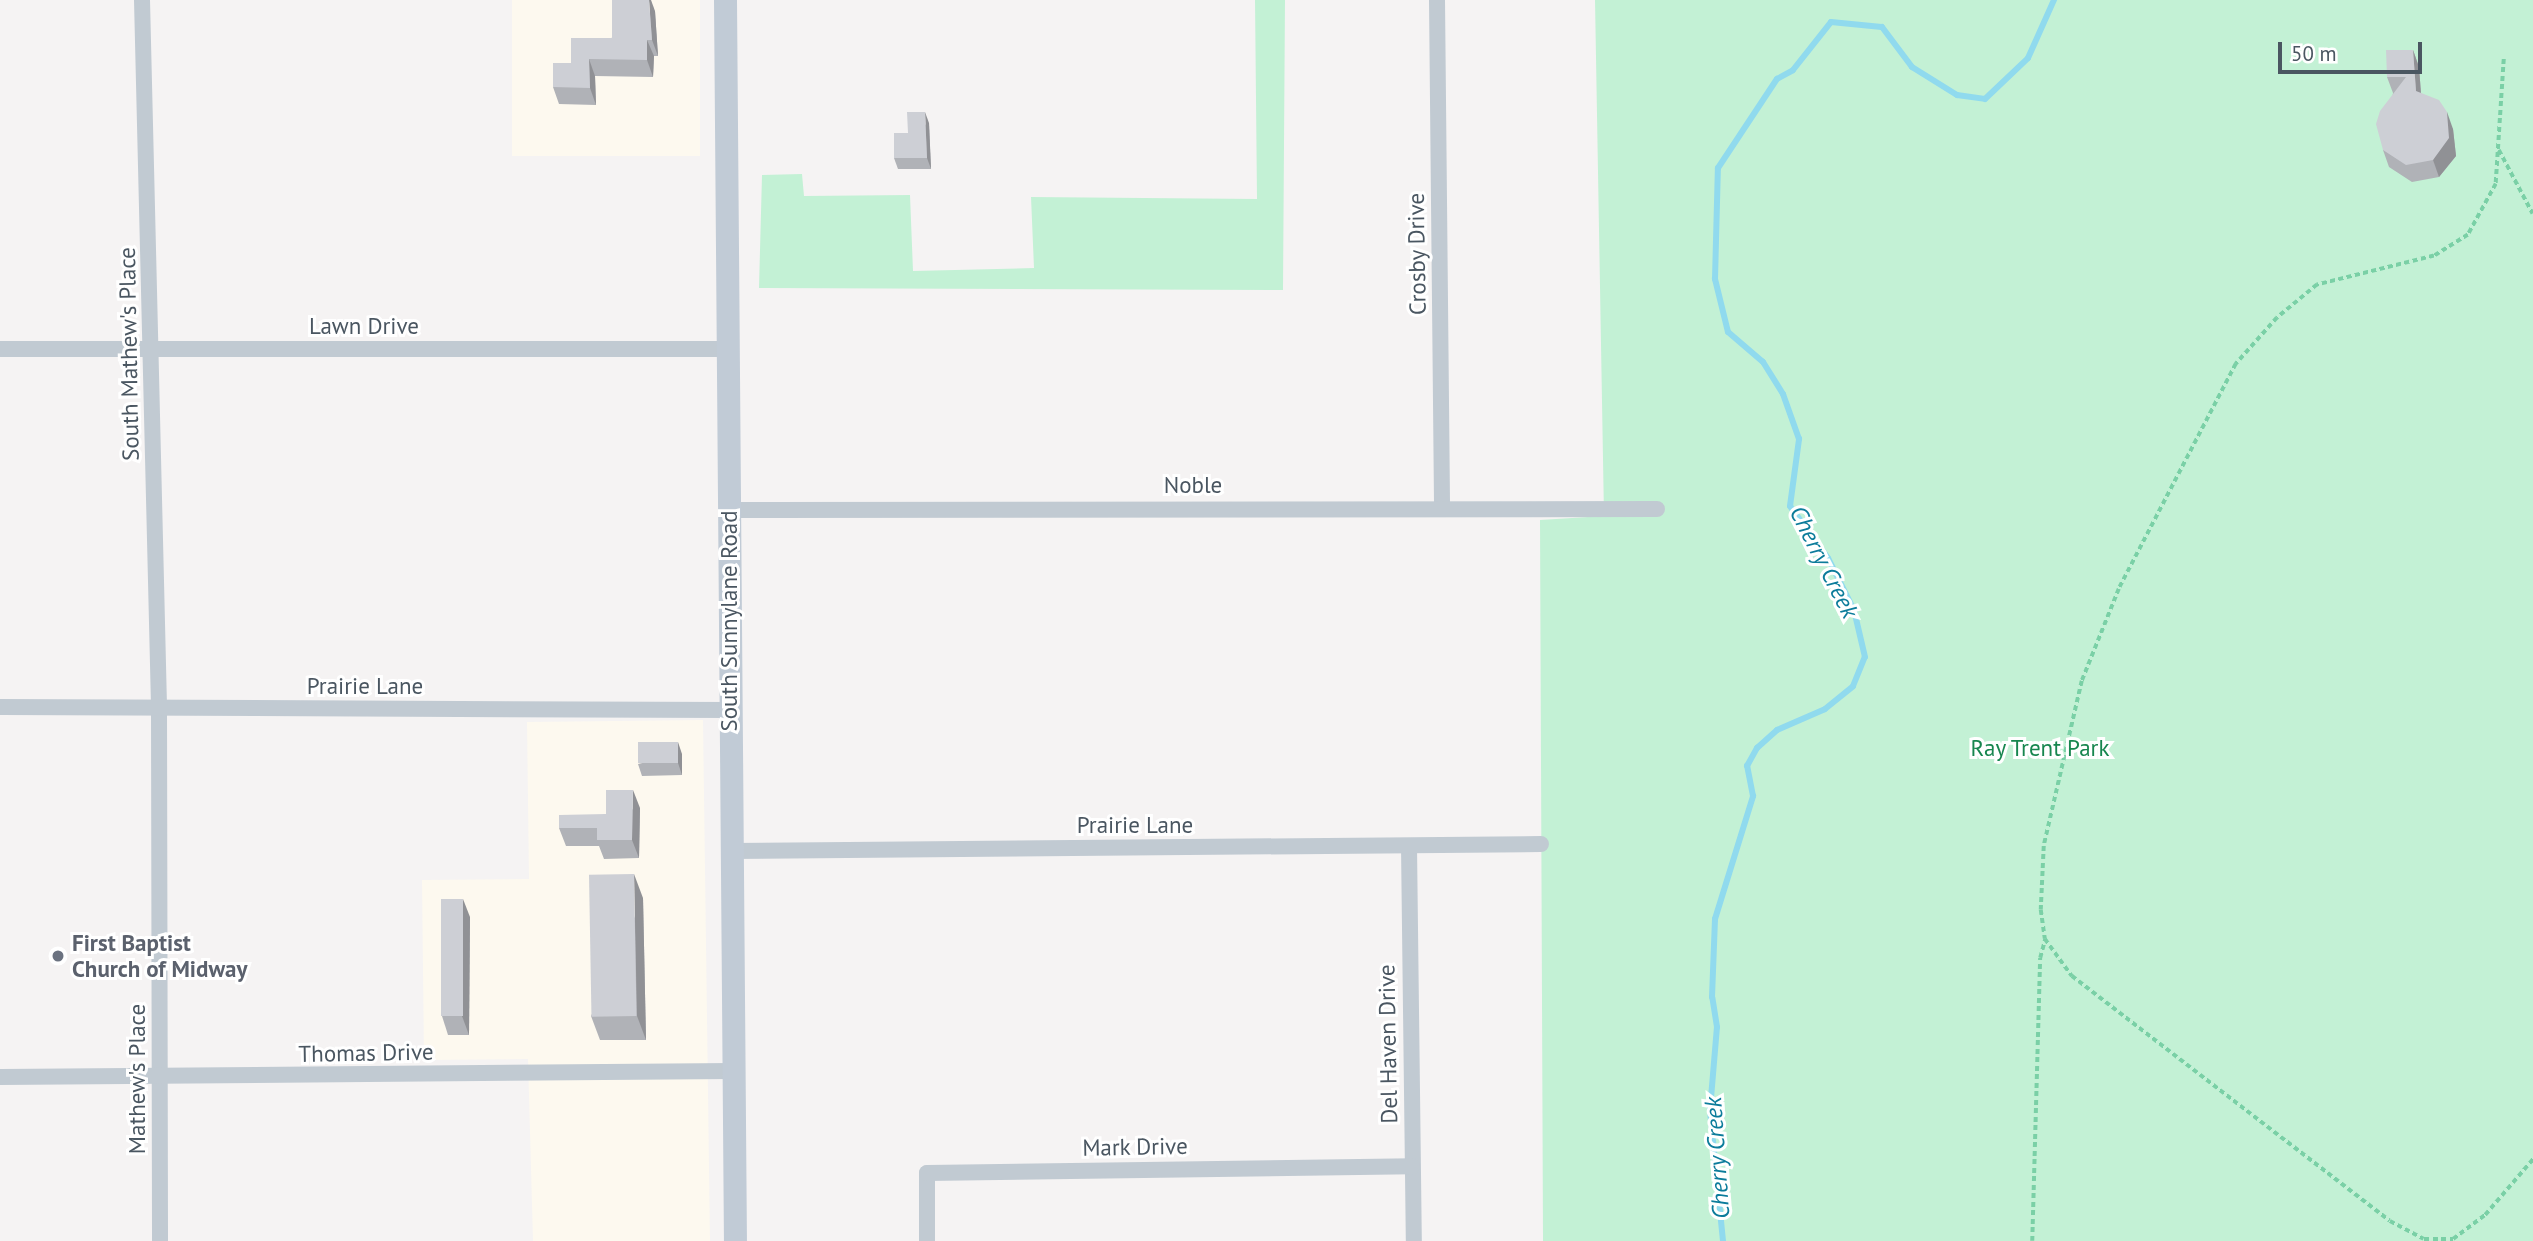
<!DOCTYPE html>
<style>
body{margin:0}
#map{position:relative;width:2533px;height:1241px;overflow:hidden;background:#f5f3f3;font-family:"PT Sans",sans-serif}
div>[style]{position:absolute}
[style*='--x']{left:calc(var(--x)*1px);top:calc(var(--y)*1px);width:calc(var(--w)*1px);rotate:calc(var(--a)*1deg)}
.commercial>*{inset:0;background:#fdf9ef;transform-origin:0 0}
.green>*{inset:0;background:#c3f1d5}
.stream>*{height:6px;margin:-3px;padding:0 3px;transform-origin:3px;border-radius:3px;background:#90daee}
.path>*{height:3.5px;margin-top:-1.75px;transform-origin:0;background:repeating-linear-gradient(90deg,#7ad0a6 0 5px,transparent 0 8.5px)}
.minor>*{height:16px;margin:-8px;padding:0 8px;transform-origin:8px;border-radius:8px;background:#c1cad2}
.secondary>*{height:23px;margin:-11.5px;padding:0 11.5px;transform-origin:11.5px;border-radius:11.5px;background:#c1cbd6}
.wall>*{inset:0;background:#b0b2b7}
.shaded-wall>*{inset:0;background:#909195}
.building>*{inset:0;background:#cdcfd5;transform-origin:0 0}
.dots>*{width:19px;height:19px;translate:-50% -50%;box-sizing:border-box;border:4px solid #fff;border-radius:50%}
span{translate:-50% -50%;white-space:nowrap;text-align:center;line-height:1.15;-webkit-text-stroke:6px #fff;paint-order:stroke}
.street-label{font-size:23px;color:#4a5661}
.park-label{font-size:23px;color:#17864f}
.worship-label{font-size:23px;color:#5b616d;font-weight:700}
.left{translate:0 -50%;text-align:left}
.water-label{font-size:24px;color:#0c7c9b;font-style:italic}
.scale{position:absolute;left:2278px;top:42px;width:144px;height:32px;box-sizing:border-box;border:4px solid #4a5661;border-top:0;padding-left:9px;font-size:21px;line-height:24px;white-space:nowrap;color:#4a5661;-webkit-text-stroke:5px #fff;paint-order:stroke}
</style>
<div id="map">
<div class="commercial">
<i style="left:512px;top:0;width:188px;height:156px"></i>
<i style="clip-path:polygon(703px 720px,710px 1241px,533px 1241px,528px 1059px,424px 1060px,422px 880px,529px 879px,527px 722px)"></i>
</div>
<div class="green">
<i style="clip-path:polygon(1255px 0,1285px 0,1283px 290px,759px 288px,762px 175px,802px 174px,804px 196px,910px 195px,913px 271px,1034px 268px,1031px 197px,1257px 199px)"></i>
<i style="clip-path:polygon(1595px 0,2533px 0,2533px 1241px,1543px 1241px,1540px 520px,1604px 516px)"></i>
</div>
<div class="stream">
<i style="--x:1723;--y:1241;--w:132;--a:-95.7"></i>
<i style="--x:1710;--y:1110;--w:83;--a:-85.2"></i>
<i style="--x:1717;--y:1027;--w:30;--a:-99"></i>
<i style="--x:1712;--y:997;--w:78;--a:-87.8"></i>
<i style="--x:1715;--y:919;--w:129;--a:-72.8"></i>
<i style="--x:1753;--y:796;--w:31;--a:-101"></i>
<i style="--x:1747;--y:766;--w:21;--a:-61"></i>
<i style="--x:1757;--y:748;--w:27;--a:-42"></i>
<i style="--x:1777;--y:730;--w:52;--a:-23.6"></i>
<i style="--x:1825;--y:709;--w:36;--a:-39"></i>
<i style="--x:1853;--y:686;--w:31;--a:-68"></i>
<i style="--x:1865;--y:657;--w:48;--a:-103.2"></i>
<i style="--x:1854;--y:610;--w:58;--a:-116.6"></i>
<i style="--x:1828;--y:558;--w:64;--a:-126.2"></i>
<i style="--x:1790;--y:506;--w:68;--a:-82.3"></i>
<i style="--x:1799;--y:439;--w:48;--a:-109.6"></i>
<i style="--x:1783;--y:394;--w:38;--a:-122"></i>
<i style="--x:1763;--y:362;--w:46;--a:-139.4"></i>
<i style="--x:1728;--y:332;--w:55;--a:-103.8"></i>
<i style="--x:1715;--y:279;--w:111;--a:-88.5"></i>
<i style="--x:1718;--y:168;--w:107;--a:-56.5"></i>
<i style="--x:1777;--y:79;--w:18;--a:-29"></i>
<i style="--x:1793;--y:70;--w:61;--a:-51.6"></i>
<i style="--x:1831;--y:22;--w:51;--a:5.6"></i>
<i style="--x:1882;--y:27;--w:50;--a:53.1"></i>
<i style="--x:1912;--y:67;--w:53;--a:31.9"></i>
<i style="--x:1957;--y:95;--w:28;--a:8"></i>
<i style="--x:1985;--y:99;--w:59;--a:-43.6"></i>
<i style="--x:2028;--y:58;--w:64;--a:-65.9"></i>
</div>
<div class="path">
<i style="--x:2504;--y:59;--w:125;--a:93.7"></i>
<i style="--x:2496;--y:184;--w:58;--a:118.8"></i>
<i style="--x:2468;--y:235;--w:40;--a:148"></i>
<i style="--x:2434;--y:256;--w:121;--a:166.1"></i>
<i style="--x:2317;--y:285;--w:52;--a:140.5"></i>
<i style="--x:2277;--y:318;--w:62;--a:131.7"></i>
<i style="--x:2236;--y:364;--w:254;--a:117.5"></i>
<i style="--x:2119;--y:589;--w:99;--a:111.9"></i>
<i style="--x:2082;--y:681;--w:169;--a:103"></i>
<i style="--x:2044;--y:846;--w:64;--a:92.7"></i>
<i style="--x:2041;--y:910;--w:29;--a:82"></i>
<i style="--x:2045;--y:939;--w:46;--a:53.9"></i>
<i style="--x:2072;--y:976;--w:401;--a:37.6"></i>
<i style="--x:2390;--y:1221;--w:38;--a:28"></i>
<i style="--x:2424;--y:1239;--w:29;--a:0"></i>
<i style="--x:2453;--y:1239;--w:40;--a:-37"></i>
<i style="--x:2485;--y:1215;--w:74;--a:-49.4"></i>
<i style="--x:2499;--y:150;--w:72;--a:62"></i>
<i style="--x:2032;--y:1241;--w:283;--a:-88.4"></i>
<i style="--x:2040;--y:958;--w:20;--a:-75"></i>
</div>
<div class="minor">
<i style="--x:142;--y:0;--w:708;--a:88.62"></i>
<i style="--x:159;--y:708;--w:533;--a:89.89"></i>
<i style="--x:1437;--y:0;--w:507;--a:89.43"></i>
<i style="--x:0;--y:349;--w:727;--a:0"></i>
<i style="--x:729;--y:510;--w:928;--a:-0.06"></i>
<i style="--x:0;--y:707;--w:729;--a:0.24"></i>
<i style="--x:1409;--y:846;--w:395;--a:89.3"></i>
<i style="--x:730;--y:851;--w:811;--a:-0.49"></i>
<i style="--x:0;--y:1077;--w:733;--a:-0.47"></i>
<i style="--x:927;--y:1241;--w:68;--a:-90"></i>
<i style="--x:927;--y:1173;--w:485;--a:-0.8"></i>
</div>
<div class="secondary">
<i style="--x:725;--y:0;--w:1241;--a:89.54"></i>
</div>
<div class="wall">
<i style="clip-path:polygon(655px 11px,658px 56px,654px 56px,653px 77px,595px 76px,596px 105px,559px 104px,553px 87px,571px 63px)"></i>
<i style="clip-path:polygon(2413px 50px,2419px 67px,2421px 93px,2453px 129px,2456px 156px,2439px 177px,2412px 182px,2389px 167px,2383px 150px,2393px 93px,2387px 77px)"></i>
<i style="clip-path:polygon(929px 123px,931px 169px,898px 169px,894px 158px,908px 133px)"></i>
<i style="clip-path:polygon(682px 754px,682px 775px,642px 776px,638px 764px)"></i>
<i style="clip-path:polygon(640px 808px,639px 858px,604px 859px,599px 846px,566px 846px,559px 828px,606px 814px)"></i>
<i style="clip-path:polygon(643px 898px,646px 1040px,600px 1040px,591px 1016px)"></i>
<i style="clip-path:polygon(470px 917px,469px 1035px,448px 1035px,442px 1016px)"></i>
</div>
<div class="shaded-wall">
<i style="clip-path:polygon(649px 0,651px 0,655px 11px,658px 56px,652px 40px)"></i>
<i style="clip-path:polygon(647px 40px,654px 56px,653px 77px,647px 60px)"></i>
<i style="clip-path:polygon(2413px 50px,2419px 67px,2422px 108px,2416px 91px)"></i>
<i style="clip-path:polygon(589px 59px,595px 76px,596px 105px,590px 88px)"></i>
<i style="clip-path:polygon(925px 112px,929px 123px,931px 169px,927px 158px)"></i>
<i style="clip-path:polygon(2447px 112px,2453px 129px,2456px 156px,2439px 177px,2433px 160px)"></i>
<i style="clip-path:polygon(678px 742px,682px 754px,682px 775px,678px 763px)"></i>
<i style="clip-path:polygon(633px 790px,640px 808px,639px 858px,632px 840px)"></i>
<i style="clip-path:polygon(634px 874px,643px 898px,646px 1040px,637px 1016px)"></i>
<i style="clip-path:polygon(463px 899px,470px 917px,469px 1035px,462px 1016px)"></i>
</div>
<div class="building">
<i style="clip-path:polygon(612px 0,649px 0,652px 40px,647px 40px,647px 60px,589px 59px,590px 88px,553px 87px,553px 63px,571px 63px,571px 38px,612px 38px)"></i>
<i style="clip-path:polygon(2386px 50px,2413px 50px,2416px 91px,2439px 100px,2447px 112px,2449px 138px,2433px 160px,2406px 165px,2383px 150px,2376px 124px,2380px 111px,2406px 77px,2387px 77px)"></i>
<i style="clip-path:polygon(907px 112px,925px 112px,927px 158px,894px 158px,894px 133px,908px 133px)"></i>
<i style="left:678px;top:742px;width:21px;height:40px;rotate:90deg"></i>
<i style="clip-path:polygon(606px 790px,633px 790px,632px 840px,597px 840px,597px 828px,559px 828px,559px 815px,606px 814px)"></i>
<i style="left:634px;top:874px;width:142px;height:45px;rotate:89deg"></i>
<i style="left:441px;top:899px;width:22px;height:117px"></i>
</div>
<div class="dots">
<i style="left:58px;top:956px;background:#6b7280"></i>
</div>
<div class="street-label">
<span style="left:1417px;top:254px;rotate:-91deg">Crosby Drive</span>
<span style="left:364px;top:326px">Lawn Drive</span>
<span style="left:129px;top:354px;rotate:-91deg">South Mathew's Place</span>
<span style="left:1193px;top:485px">Noble</span>
<span style="left:729px;top:621px;rotate:-90deg">South Sunnylane Road</span>
<span style="left:365px;top:686px">Prairie Lane</span>
<span style="left:1135px;top:825px">Prairie Lane</span>
<span style="left:1388px;top:1044px;rotate:-91deg">Del Haven Drive</span>
<span style="left:366px;top:1053px;rotate:-1deg">Thomas Drive</span>
<span style="left:137px;top:1079px;rotate:-90deg">Mathew's Place</span>
<span style="left:1135px;top:1147px;rotate:-1deg">Mark Drive</span>
</div>
<div class="park-label">
<span style="left:2040px;top:748px">Ray Trent Park</span>
</div>
<div class="worship-label">
<span class="left" style="left:72px;top:956px">First Baptist<br>Church of Midway</span>
</div>
<div class="water-label">
<span style="left:1824px;top:562px;rotate:63deg">Cherry Creek</span>
<span style="left:1717px;top:1158px;rotate:-94deg">Cherry Creek</span>
</div>
<div class="scale">50 m</div>
</div>
